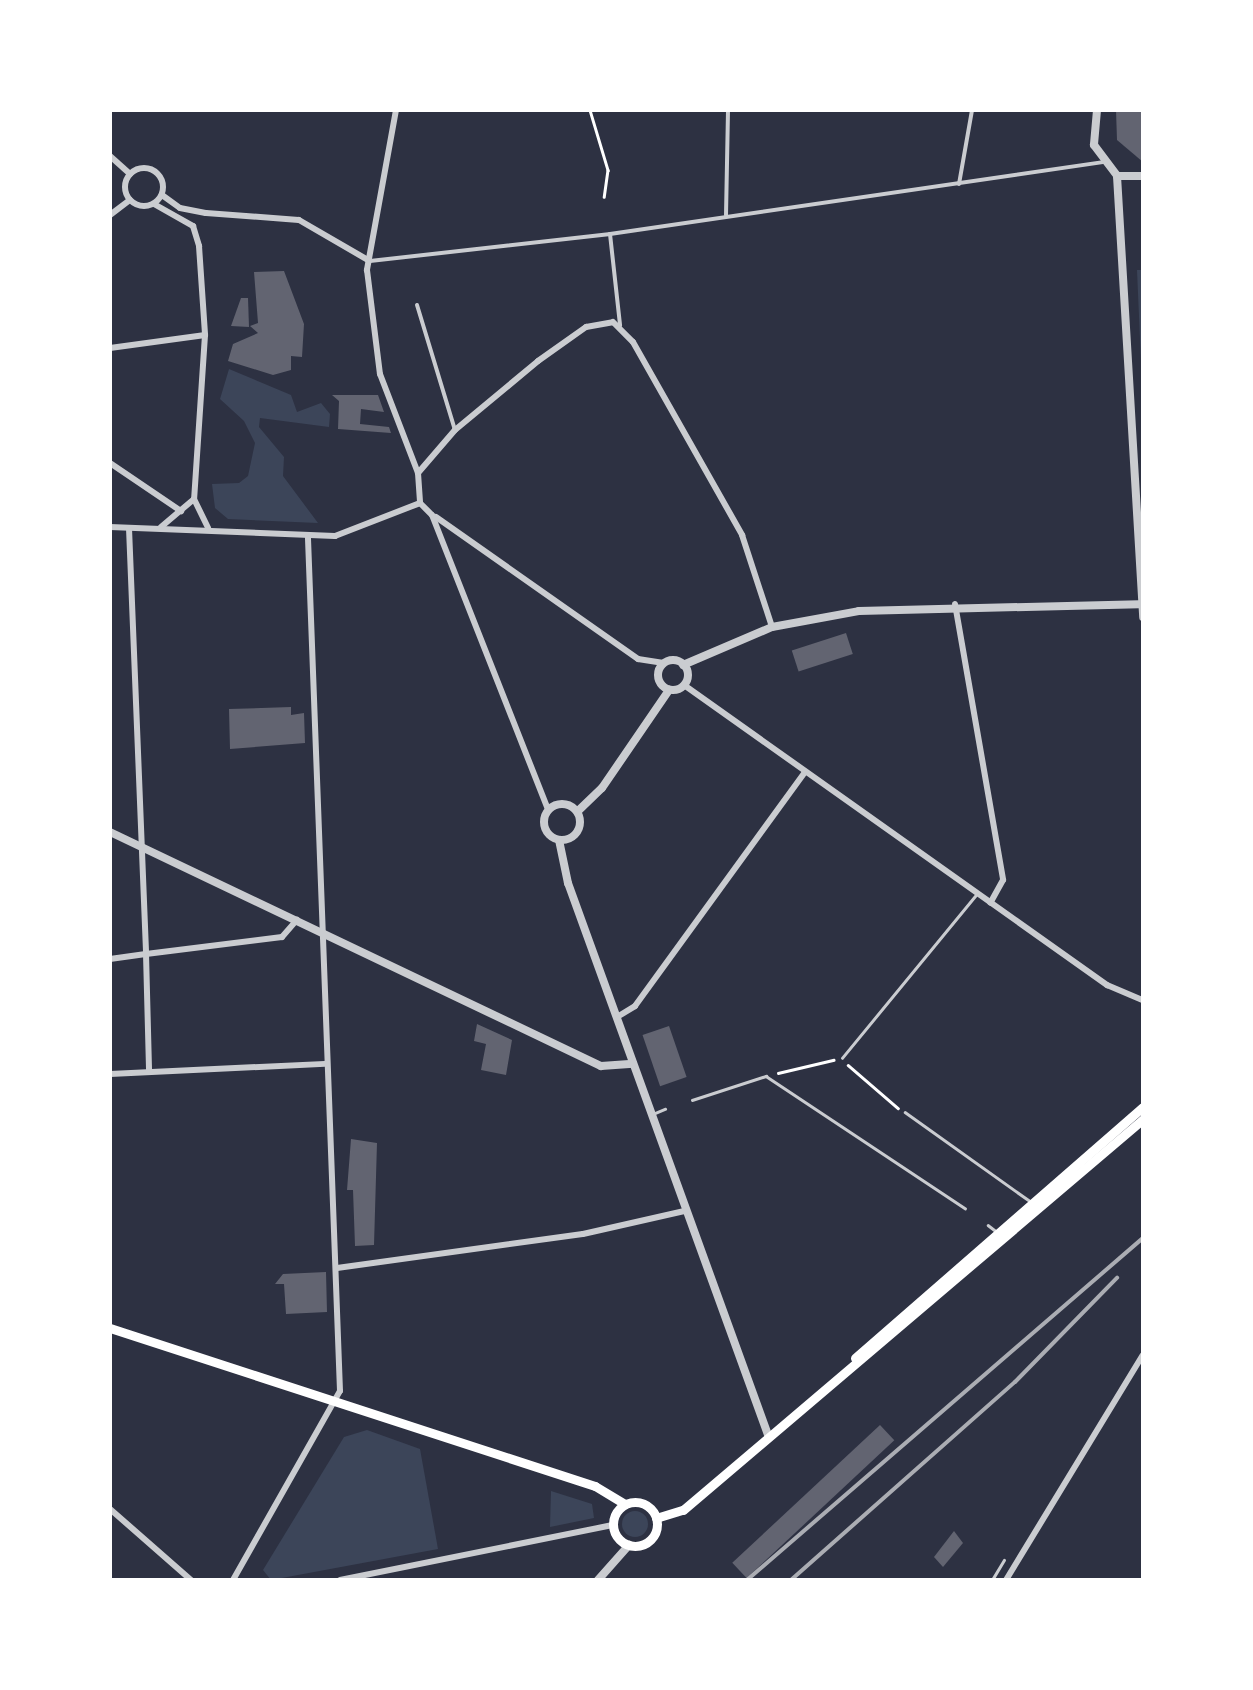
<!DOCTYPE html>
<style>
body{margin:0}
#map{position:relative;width:1253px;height:1690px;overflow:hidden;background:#2d3142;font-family:"Titillium Web",sans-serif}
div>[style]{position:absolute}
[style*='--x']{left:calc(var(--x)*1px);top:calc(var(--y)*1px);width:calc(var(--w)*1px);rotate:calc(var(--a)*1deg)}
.green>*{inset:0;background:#3c4559}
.round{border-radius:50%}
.building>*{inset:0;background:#626471;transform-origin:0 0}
.path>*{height:2.5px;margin:-1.25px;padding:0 1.25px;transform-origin:1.25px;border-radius:1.25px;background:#fff}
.service>*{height:2.5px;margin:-1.25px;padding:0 1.25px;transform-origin:1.25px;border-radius:1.25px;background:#caccd0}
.pedestrian>*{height:4px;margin:-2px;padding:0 2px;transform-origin:2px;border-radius:2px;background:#caccd0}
.minor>*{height:6px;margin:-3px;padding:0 3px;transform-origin:3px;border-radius:3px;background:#caccd0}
.minor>.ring{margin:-3px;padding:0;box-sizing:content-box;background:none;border:6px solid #caccd0;border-radius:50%}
.tertiary>*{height:8px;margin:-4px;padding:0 4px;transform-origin:4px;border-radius:4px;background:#caccd0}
.tertiary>.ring{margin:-4px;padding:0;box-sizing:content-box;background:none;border:8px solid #caccd0;border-radius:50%}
.secondary>*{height:9px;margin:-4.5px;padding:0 4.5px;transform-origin:4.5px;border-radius:4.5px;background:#fff}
.secondary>.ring{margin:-4.5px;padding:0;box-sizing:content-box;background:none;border:9px solid #fff;border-radius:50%}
.rail>*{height:4px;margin:-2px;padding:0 2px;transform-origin:2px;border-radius:2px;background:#abadb3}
span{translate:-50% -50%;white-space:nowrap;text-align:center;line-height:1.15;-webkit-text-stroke:9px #fff;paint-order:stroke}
.frame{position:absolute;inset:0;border:112px solid #fff;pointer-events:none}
</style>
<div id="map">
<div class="green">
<i style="clip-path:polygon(1137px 270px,1143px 270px,1143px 409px)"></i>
<i style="clip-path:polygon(229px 369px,291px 395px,297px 412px,321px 403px,330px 414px,329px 427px,260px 418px,259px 427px,284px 457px,283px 476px,318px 523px,228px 519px,215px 508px,212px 484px,239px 483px,248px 476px,255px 443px,244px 421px,220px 399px)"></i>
<i style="clip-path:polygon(367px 1430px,420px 1449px,438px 1549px,271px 1580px,263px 1570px,344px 1437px)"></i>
<i style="clip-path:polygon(551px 1491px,592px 1504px,594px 1518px,550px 1527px)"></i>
<i class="round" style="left:622px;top:1511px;width:26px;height:26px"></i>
</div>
<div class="building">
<i style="clip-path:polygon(1116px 110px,1143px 110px,1143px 162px,1117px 140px)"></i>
<i style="clip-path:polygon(284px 271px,304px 324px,302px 357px,291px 356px,291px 370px,273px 375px,228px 361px,233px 344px,258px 333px,250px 326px,258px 323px,254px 272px)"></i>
<i style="clip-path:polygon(241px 298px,248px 298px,249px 327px,231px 326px)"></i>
<i style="clip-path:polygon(332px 395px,378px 395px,384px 412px,361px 409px,360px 424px,389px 427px,391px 433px,338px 429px,339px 401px)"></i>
<i style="left:846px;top:633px;width:22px;height:57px;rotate:72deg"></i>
<i style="clip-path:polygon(291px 707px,291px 715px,304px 713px,305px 743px,230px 749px,229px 709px)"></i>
<i style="clip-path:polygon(477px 1024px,512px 1040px,506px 1075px,481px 1070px,486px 1044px,474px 1041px)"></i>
<i style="left:669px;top:1026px;width:54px;height:28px;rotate:71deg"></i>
<i style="clip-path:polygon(351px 1139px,377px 1143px,374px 1245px,355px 1246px,353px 1190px,347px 1190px)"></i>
<i style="clip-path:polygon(326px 1272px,327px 1312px,286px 1314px,284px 1284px,275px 1284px,283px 1274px)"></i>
<i style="left:880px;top:1425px;width:21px;height:202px;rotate:47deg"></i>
<i style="clip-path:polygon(954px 1531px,963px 1543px,943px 1567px,934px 1557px)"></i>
</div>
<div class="path">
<i style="--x:590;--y:110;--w:63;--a:73.3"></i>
<i style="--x:608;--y:170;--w:27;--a:98"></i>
<i style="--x:848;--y:1065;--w:66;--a:40.7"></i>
<i style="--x:778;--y:1073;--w:57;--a:-13.3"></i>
</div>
<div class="service">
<i style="--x:842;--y:1058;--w:211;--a:-50.6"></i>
<i style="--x:692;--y:1100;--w:78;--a:-18"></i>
<i style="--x:766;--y:1076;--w:239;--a:33.6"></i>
<i style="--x:905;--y:1112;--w:153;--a:35.5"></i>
<i style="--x:653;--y:1114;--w:13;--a:-23"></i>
<i style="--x:988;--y:1225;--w:11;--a:38"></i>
<i style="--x:992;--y:1580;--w:23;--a:-59"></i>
</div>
<div class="pedestrian">
<i style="--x:959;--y:184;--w:75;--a:-80"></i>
<i style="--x:726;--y:215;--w:105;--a:-88.9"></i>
<i style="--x:610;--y:234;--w:92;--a:83.7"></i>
<i style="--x:370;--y:261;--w:242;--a:-6.4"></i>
<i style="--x:610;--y:234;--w:498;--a:-8.3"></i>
<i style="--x:417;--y:305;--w:131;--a:73.1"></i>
</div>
<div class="minor">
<i style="--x:396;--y:110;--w:163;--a:100.3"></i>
<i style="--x:367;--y:270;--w:105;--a:82.9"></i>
<i style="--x:380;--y:374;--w:106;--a:69"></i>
<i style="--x:418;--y:473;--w:30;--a:86"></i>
<i style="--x:110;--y:156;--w:27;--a:42"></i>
<i class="ring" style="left:125px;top:168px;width:32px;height:32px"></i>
<i style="--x:162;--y:195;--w:22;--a:36"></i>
<i style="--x:180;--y:208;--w:26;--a:11"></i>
<i style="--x:206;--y:213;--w:93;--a:4.3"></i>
<i style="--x:299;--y:220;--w:80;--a:30.1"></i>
<i style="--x:154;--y:204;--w:45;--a:29.4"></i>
<i style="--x:193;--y:226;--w:21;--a:73"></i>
<i style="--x:199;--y:246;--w:89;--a:86.1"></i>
<i style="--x:205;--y:335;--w:164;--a:93.8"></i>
<i style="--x:194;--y:499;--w:32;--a:64"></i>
<i style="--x:110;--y:215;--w:25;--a:-37"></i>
<i style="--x:110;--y:348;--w:96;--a:-7.8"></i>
<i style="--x:110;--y:463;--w:86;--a:34.1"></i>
<i style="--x:418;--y:473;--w:57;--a:-49.3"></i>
<i style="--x:455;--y:430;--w:108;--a:-39.7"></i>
<i style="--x:538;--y:361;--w:59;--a:-35.3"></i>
<i style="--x:586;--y:327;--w:27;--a:-10"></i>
<i style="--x:613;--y:322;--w:28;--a:45"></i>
<i style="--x:633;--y:342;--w:222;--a:60.5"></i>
<i style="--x:742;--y:535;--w:97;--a:71.9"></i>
<i style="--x:420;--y:503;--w:17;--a:45"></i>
<i style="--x:432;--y:515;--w:317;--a:68.5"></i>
<i style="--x:436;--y:517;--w:247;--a:35.1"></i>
<i style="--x:638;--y:659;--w:26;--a:9"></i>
<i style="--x:110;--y:527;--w:225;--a:2.3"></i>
<i style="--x:335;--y:536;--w:91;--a:-21.2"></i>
<i style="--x:161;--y:527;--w:43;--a:-40.3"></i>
<i style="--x:129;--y:528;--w:426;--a:87.7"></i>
<i style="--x:146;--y:954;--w:137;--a:-7.1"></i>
<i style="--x:282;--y:937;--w:23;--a:-49"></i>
<i style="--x:955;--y:604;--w:280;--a:80.1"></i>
<i style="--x:1003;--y:880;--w:26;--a:119"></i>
<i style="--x:684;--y:685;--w:519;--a:35.35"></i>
<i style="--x:1107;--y:985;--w:39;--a:23"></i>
<i style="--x:110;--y:959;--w:36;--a:-8"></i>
<i style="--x:146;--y:954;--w:117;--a:88.5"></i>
<i style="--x:617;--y:1017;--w:21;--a:-31"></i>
<i style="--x:635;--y:1006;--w:288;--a:-54"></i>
<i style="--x:110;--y:1074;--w:215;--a:-2.7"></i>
<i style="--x:337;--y:1268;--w:248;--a:-7.9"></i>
<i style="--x:583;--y:1234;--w:104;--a:-12.8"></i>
<i style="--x:110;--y:1509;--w:108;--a:41.2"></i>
<i style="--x:233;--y:1580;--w:217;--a:-60.5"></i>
<i style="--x:340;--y:1391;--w:855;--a:-92.15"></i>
<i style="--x:340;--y:1580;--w:278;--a:-11.4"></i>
<i style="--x:1006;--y:1580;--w:263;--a:-58.7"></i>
</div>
<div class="tertiary">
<i style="--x:1097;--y:110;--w:35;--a:95"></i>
<i style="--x:1094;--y:145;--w:39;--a:53"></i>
<i style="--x:1117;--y:176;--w:442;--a:86.6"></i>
<i style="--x:1117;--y:176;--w:26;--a:0"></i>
<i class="ring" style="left:658px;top:660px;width:22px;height:22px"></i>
<i style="--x:683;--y:665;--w:97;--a:-23.1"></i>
<i style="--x:772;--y:627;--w:88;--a:-10.4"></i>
<i style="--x:859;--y:611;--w:280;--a:-1.4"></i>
<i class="ring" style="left:544px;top:804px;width:28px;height:28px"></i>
<i style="--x:578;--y:811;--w:33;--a:-44"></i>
<i style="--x:602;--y:788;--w:119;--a:-55.6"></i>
<i style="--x:110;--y:832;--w:544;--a:25.48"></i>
<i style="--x:601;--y:1066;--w:32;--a:-4"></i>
<i style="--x:559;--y:840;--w:44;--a:78.2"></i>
<i style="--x:568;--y:883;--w:587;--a:70.08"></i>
<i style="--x:598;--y:1580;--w:47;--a:-48.5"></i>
</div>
<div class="secondary">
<i style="--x:110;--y:1328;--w:510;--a:18.04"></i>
<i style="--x:595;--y:1486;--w:35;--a:31"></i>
<i style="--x:855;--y:1358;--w:382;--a:-41.1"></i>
<i class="ring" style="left:613px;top:1502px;width:35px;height:35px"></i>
<i style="--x:656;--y:1518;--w:28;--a:-17"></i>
<i style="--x:683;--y:1510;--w:604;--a:-40.36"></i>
</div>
<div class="rail">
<i style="--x:747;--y:1580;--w:523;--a:-40.82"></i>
<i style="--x:791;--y:1580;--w:299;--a:-41.5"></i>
<i style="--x:1015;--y:1382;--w:146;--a:-45.6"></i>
</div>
<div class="frame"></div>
</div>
